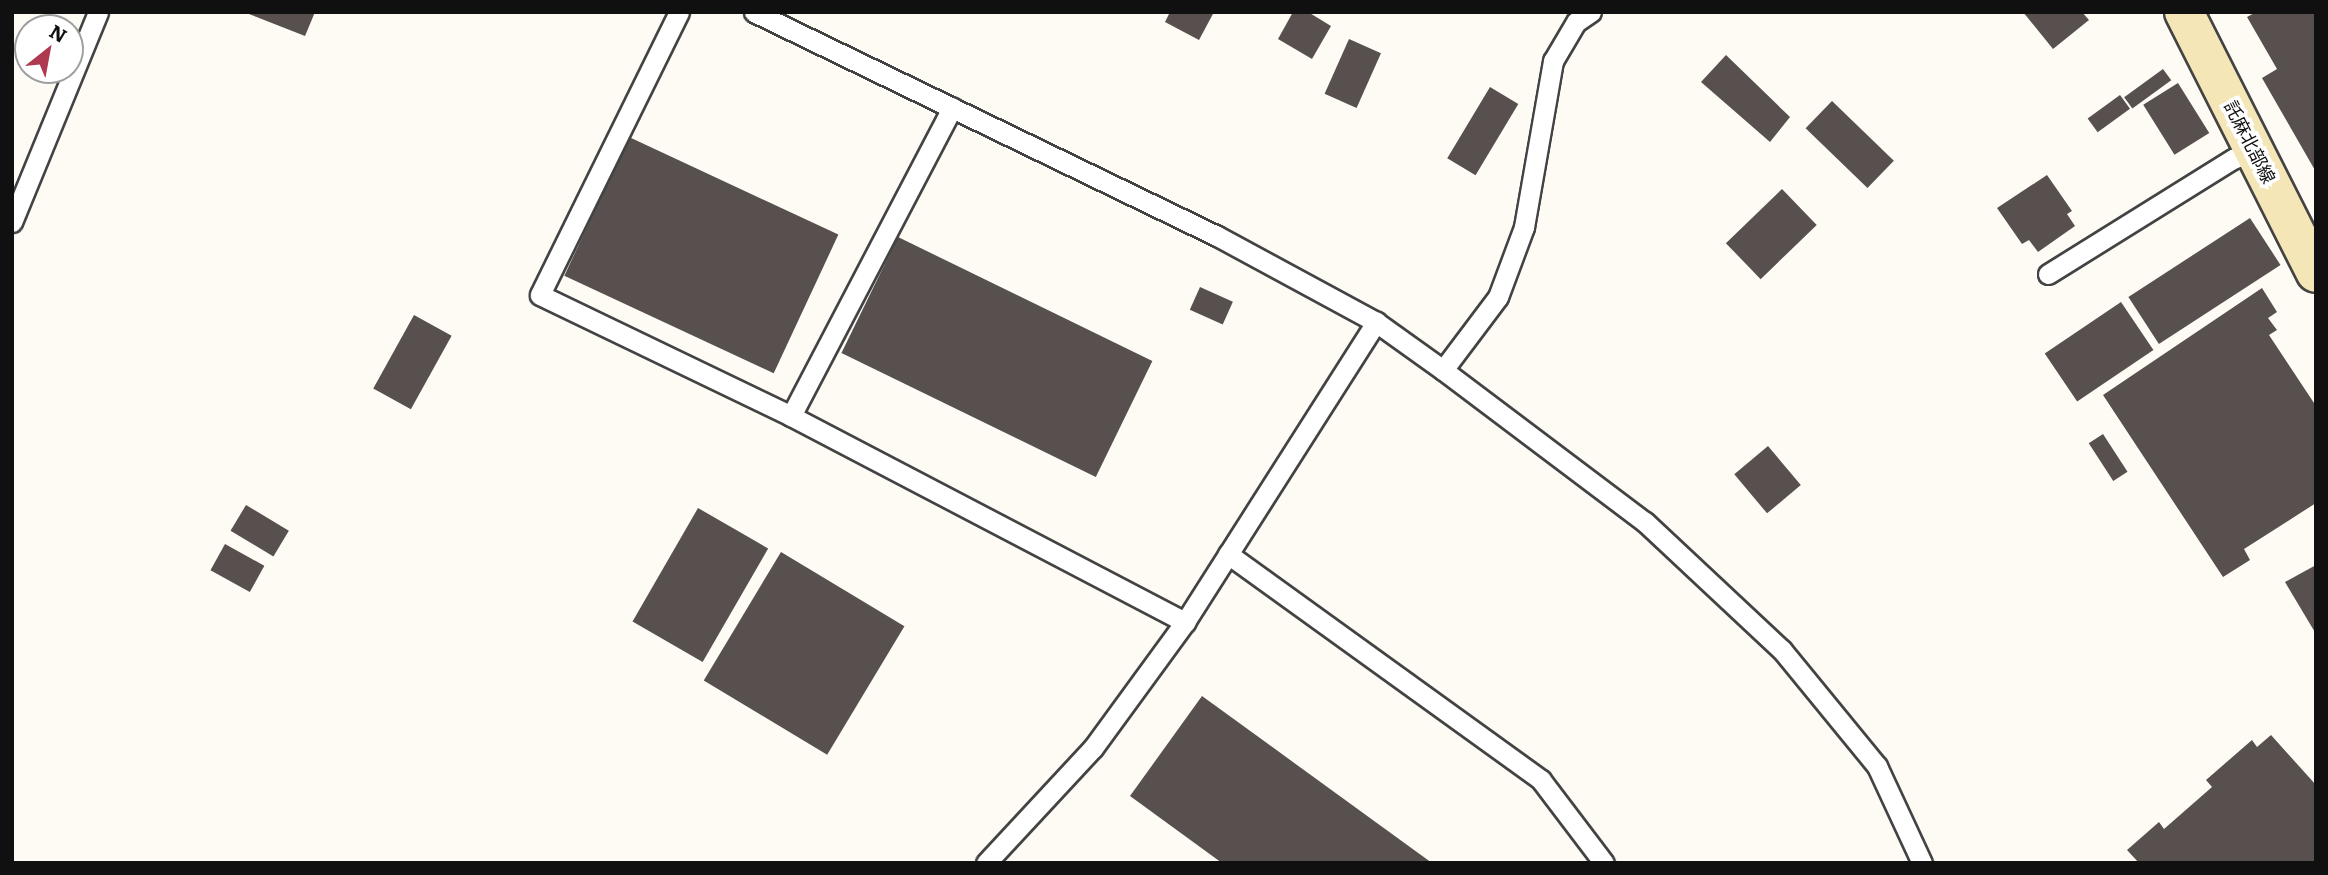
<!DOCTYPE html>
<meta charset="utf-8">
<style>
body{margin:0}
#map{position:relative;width:2328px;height:875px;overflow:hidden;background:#fefaf4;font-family:Literata,"Noto Sans JP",serif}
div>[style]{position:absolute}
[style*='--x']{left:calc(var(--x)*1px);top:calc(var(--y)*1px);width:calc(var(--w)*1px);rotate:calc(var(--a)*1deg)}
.building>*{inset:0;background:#57504e;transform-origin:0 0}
.roads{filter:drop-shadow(2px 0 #434343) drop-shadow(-2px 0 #434343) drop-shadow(0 2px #434343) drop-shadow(0 -2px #434343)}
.lane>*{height:19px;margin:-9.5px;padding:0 9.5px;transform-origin:9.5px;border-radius:9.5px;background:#fff}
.secondary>*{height:38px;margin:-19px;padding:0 19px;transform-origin:19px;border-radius:19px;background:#f5e6b8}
span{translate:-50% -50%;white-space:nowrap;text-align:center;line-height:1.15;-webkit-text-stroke:7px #fff;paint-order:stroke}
.street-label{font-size:18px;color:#101010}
.frame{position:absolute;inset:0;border:14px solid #101010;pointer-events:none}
.north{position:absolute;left:14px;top:14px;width:70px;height:70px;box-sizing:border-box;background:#fff;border:2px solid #9f9f9f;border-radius:50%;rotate:31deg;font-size:19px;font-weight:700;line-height:28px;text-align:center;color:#101010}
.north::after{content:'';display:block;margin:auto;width:24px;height:32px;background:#af394f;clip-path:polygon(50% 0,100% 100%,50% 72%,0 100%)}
</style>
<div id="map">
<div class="building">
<i style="clip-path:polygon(244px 12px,315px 12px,305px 36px)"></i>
<i style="clip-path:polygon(1170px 12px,1214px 12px,1199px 40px,1165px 22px)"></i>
<i style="clip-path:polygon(1293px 12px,1308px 12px,1331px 26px,1312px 59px,1278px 39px)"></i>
<i style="clip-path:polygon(2023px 12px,2082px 12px,2089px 20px,2053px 49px)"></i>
<i style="clip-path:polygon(2256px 12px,2316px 12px,2316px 172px,2262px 78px,2277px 69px,2247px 17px)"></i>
<i style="left:1349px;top:39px;width:35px;height:60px;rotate:24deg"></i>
<i style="clip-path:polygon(1726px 55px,1790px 117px,1770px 142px,1701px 82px)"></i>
<i style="left:2163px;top:69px;width:14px;height:48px;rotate:54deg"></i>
<i style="left:2178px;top:83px;width:59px;height:41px;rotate:58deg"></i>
<i style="left:1490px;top:87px;width:33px;height:83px;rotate:31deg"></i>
<i style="left:2120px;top:95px;width:17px;height:40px;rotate:54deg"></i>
<i style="left:1832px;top:101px;width:86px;height:38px;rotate:44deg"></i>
<i style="left:629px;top:137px;width:231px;height:153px;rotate:25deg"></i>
<i style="clip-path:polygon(2047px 175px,2072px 211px,2067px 214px,2075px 226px,2038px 252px,2029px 240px,2022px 244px,1997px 208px)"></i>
<i style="left:1782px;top:189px;width:50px;height:78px;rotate:46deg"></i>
<i style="left:2250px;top:218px;width:56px;height:145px;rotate:57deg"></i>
<i style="left:898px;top:237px;width:283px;height:129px;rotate:26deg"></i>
<i style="left:1200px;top:287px;width:36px;height:25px;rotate:24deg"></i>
<i style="clip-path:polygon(2262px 288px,2277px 312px,2268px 318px,2277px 330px,2269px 335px,2316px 406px,2316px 503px,2244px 549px,2250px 560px,2223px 577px,2103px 395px)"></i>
<i style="left:2121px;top:302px;width:58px;height:92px;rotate:56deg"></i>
<i style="left:414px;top:315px;width:43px;height:84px;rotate:29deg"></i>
<i style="left:2103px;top:434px;width:45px;height:17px;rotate:57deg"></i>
<i style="left:1768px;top:446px;width:51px;height:44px;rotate:50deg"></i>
<i style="left:246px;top:505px;width:50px;height:30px;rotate:31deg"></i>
<i style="left:698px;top:508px;width:81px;height:131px;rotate:30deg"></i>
<i style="left:225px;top:544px;width:45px;height:30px;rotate:29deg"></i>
<i style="left:781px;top:552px;width:144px;height:150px;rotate:31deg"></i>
<i style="clip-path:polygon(2316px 565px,2316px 634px,2285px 582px)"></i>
<i style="clip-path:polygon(1202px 696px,1432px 863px,1222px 863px,1130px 796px)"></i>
<i style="clip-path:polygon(2271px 735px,2316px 785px,2316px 863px,2139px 863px,2127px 850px,2159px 822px,2164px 829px,2212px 787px,2206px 780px,2252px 740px,2257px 747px)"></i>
</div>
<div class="roads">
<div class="lane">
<i style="--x:679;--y:12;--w:315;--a:116.2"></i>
<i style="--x:540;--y:295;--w:279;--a:25.7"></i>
<i style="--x:791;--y:416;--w:445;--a:27.6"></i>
<i style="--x:754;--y:12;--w:514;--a:25.82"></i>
<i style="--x:1217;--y:236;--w:181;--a:28.4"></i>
<i style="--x:1376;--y:322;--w:82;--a:35.6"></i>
<i style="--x:1443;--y:370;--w:253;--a:37"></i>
<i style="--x:1645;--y:522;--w:187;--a:43.1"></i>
<i style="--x:1782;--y:650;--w:150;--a:50.7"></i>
<i style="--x:1877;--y:766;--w:107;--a:65.1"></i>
<i style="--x:12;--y:222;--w:227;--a:-67.7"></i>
<i style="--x:2048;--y:274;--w:218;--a:-31.9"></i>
<i style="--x:2233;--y:159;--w:22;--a:-21"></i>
<i style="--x:1443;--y:370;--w:91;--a:-53"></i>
<i style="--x:1498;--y:297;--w:75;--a:-69.6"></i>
<i style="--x:1524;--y:227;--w:169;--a:-80.1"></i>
<i style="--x:1553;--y:61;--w:45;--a:-59.5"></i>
<i style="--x:1576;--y:22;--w:18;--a:-34"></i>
<i style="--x:791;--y:416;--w:348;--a:-62.4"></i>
<i style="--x:1228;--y:554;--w:386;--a:35.8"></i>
<i style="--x:1541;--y:780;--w:104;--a:52.8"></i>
<i style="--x:986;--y:863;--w:157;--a:-47.1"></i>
<i style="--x:1093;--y:748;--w:156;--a:-53.9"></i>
<i style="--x:1185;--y:622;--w:356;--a:-57.5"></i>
</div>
<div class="secondary">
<i style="--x:2184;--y:12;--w:292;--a:63.2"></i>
</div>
</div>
<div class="street-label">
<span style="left:2250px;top:142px;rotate:63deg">託麻北部線</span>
</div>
<div class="frame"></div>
<div class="north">N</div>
</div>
